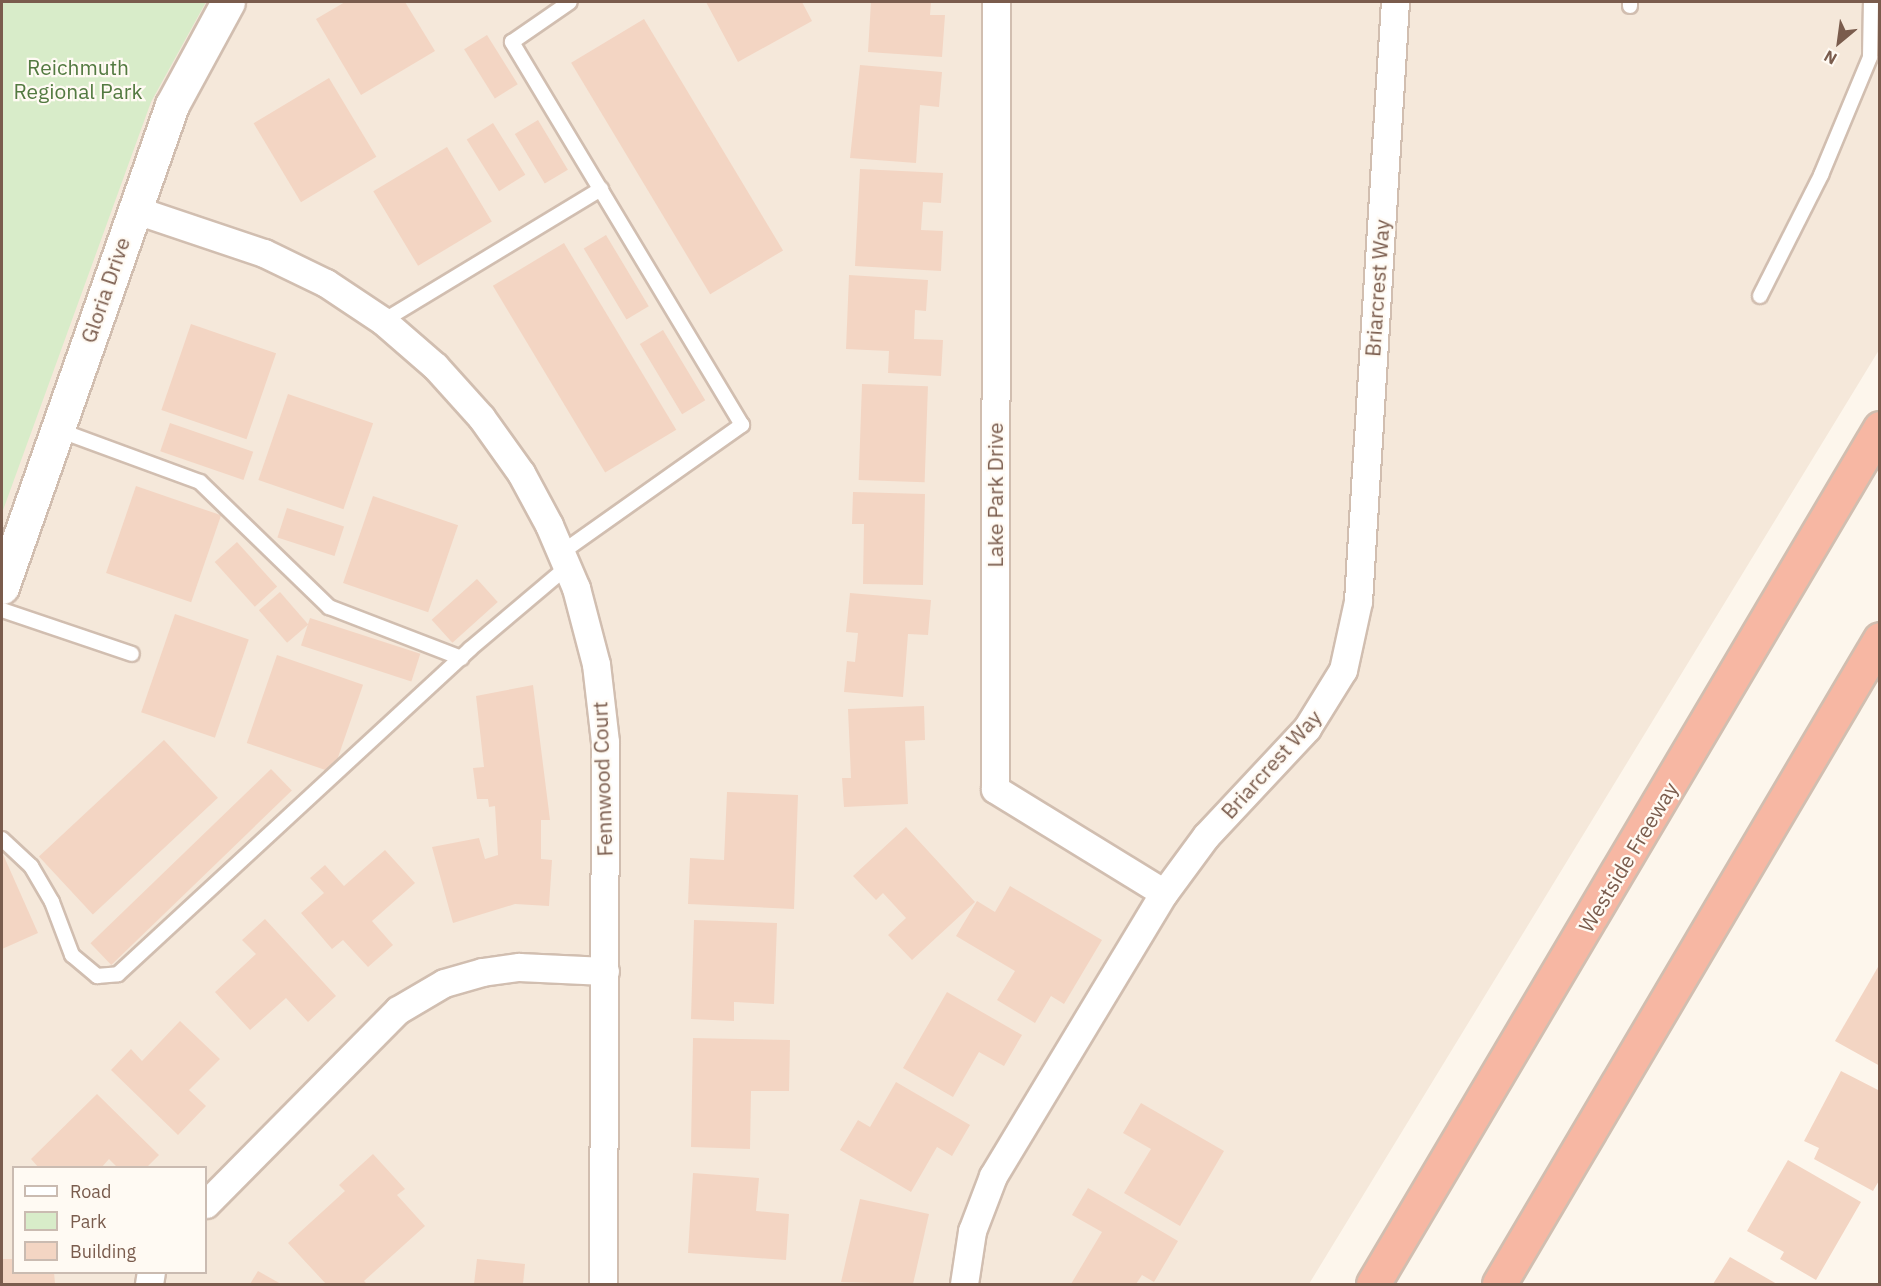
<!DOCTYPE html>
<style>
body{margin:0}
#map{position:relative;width:1881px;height:1286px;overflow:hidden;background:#fdf6ec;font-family:"IBM Plex Sans",sans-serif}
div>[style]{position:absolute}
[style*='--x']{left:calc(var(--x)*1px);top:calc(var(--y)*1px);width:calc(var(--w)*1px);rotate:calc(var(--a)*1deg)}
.residential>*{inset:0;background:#f5e8da}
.green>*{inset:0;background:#d8ecc9}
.building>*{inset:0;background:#f3d5c3;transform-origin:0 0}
.roads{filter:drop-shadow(2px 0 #d1beb0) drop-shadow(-2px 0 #d1beb0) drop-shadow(0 2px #d1beb0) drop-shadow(0 -2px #d1beb0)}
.lane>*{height:14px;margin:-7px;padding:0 7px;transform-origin:7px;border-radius:7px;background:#fff}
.street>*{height:27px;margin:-13.5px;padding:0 13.5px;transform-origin:13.5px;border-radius:13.5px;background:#fff}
.secondary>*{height:33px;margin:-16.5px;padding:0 16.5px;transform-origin:16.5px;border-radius:16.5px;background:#fff}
.highway>*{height:33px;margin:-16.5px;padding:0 16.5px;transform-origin:16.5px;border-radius:16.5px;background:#f7b7a3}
span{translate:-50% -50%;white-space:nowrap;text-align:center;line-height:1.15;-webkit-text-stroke:4.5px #fffaf3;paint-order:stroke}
.park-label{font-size:21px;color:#537a41}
.street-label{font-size:21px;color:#7a5c4d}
.frame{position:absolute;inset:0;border:3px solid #7a5c4d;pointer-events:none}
.legend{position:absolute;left:12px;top:1166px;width:195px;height:108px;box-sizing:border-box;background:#fffaf3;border:2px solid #cabbb1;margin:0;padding:8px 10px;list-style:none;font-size:18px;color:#7a5c4d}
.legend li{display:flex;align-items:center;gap:12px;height:30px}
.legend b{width:30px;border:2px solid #cabbb1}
.north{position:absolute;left:1809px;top:12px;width:60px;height:60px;-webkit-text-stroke:4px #fffaf3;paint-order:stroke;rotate:209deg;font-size:16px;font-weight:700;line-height:24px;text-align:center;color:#7a5c4d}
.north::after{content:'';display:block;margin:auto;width:21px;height:27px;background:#7a5c4d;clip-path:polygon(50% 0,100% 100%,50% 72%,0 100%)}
</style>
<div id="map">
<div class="residential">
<i style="clip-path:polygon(evenodd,2px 2px,1879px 2px,1879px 350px,1309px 1284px,2px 1284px,2px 2px,14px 1168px,206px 1168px,206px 1272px,14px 1272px,14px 1168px)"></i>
</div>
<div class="green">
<i style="clip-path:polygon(2px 2px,206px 2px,151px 102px,2px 513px)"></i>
</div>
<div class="building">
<i style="clip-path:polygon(345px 2px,405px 2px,435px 51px,361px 95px,316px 19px)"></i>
<i style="clip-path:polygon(706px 2px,802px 2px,812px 21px,738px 62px)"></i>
<i style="clip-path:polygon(871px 2px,931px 2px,930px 15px,945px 15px,942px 57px,868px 52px)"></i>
<i style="left:644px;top:19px;width:270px;height:85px;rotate:59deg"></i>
<i style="left:487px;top:35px;width:58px;height:27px;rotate:58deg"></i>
<i style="clip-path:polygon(860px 65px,942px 72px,939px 107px,920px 105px,916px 163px,850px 158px)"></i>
<i style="left:329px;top:78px;width:92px;height:88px;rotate:59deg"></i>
<i style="left:538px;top:120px;width:58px;height:27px;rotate:59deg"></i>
<i style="left:493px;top:123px;width:61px;height:31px;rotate:58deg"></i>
<i style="left:447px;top:147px;width:87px;height:86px;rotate:59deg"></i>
<i style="clip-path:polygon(860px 169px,943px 173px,941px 203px,923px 202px,921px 230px,943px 231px,941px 271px,855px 266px)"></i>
<i style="left:606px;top:235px;width:83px;height:26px;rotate:59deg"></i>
<i style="left:564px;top:243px;width:218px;height:83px;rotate:59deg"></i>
<i style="clip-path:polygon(849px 275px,928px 280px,926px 311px,915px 310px,914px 339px,943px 340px,941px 376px,888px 373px,889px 351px,846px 349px)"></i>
<i style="left:191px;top:324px;width:90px;height:91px;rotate:19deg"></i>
<i style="left:663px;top:330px;width:82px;height:27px;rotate:59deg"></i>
<i style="left:862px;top:384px;width:66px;height:96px;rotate:2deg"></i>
<i style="left:288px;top:394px;width:90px;height:91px;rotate:19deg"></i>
<i style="left:170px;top:423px;width:88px;height:30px;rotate:19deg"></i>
<i style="left:136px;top:486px;width:90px;height:92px;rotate:19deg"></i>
<i style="clip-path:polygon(853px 492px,925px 494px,923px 585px,863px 584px,864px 524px,852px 524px)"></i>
<i style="left:373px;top:496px;width:90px;height:92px;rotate:19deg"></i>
<i style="left:287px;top:508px;width:60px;height:31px;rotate:18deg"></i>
<i style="left:237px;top:542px;width:60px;height:30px;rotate:48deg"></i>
<i style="left:477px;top:579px;width:31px;height:61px;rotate:48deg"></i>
<i style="left:280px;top:592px;width:43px;height:28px;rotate:49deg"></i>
<i style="clip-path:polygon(850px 593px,931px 600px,928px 635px,908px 634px,903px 697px,844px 692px,847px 661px,855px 662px,858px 633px,846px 632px)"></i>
<i style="left:175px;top:614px;width:78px;height:104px;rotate:19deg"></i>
<i style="left:310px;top:618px;width:116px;height:29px;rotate:18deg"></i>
<i style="left:277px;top:655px;width:91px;height:93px;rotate:19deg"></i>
<i style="clip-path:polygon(533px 685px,550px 820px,541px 820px,541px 859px,552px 860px,549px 906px,515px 904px,453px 923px,432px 847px,479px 838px,485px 859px,498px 855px,495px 806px,489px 807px,488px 799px,477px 799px,473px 768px,484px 767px,476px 696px)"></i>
<i style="clip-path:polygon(924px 706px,925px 740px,905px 741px,908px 804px,844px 807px,842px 778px,851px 778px,848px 709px)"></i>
<i style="left:164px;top:740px;width:79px;height:171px;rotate:47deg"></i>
<i style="left:271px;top:769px;width:30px;height:251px;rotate:46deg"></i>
<i style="clip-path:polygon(727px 792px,798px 795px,794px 909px,688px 904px,690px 858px,724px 860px)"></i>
<i style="clip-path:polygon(906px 827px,975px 902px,912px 960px,888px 935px,906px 918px,883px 893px,876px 900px,853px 876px)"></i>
<i style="clip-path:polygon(385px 850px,415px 883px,372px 921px,393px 945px,368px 967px,343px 940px,332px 949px,301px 913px,324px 893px,310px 878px,325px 865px,344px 886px)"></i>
<i style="clip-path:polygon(2px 852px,38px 933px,2px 949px)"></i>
<i style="clip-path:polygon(1010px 886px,1102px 940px,1064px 1004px,1051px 996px,1035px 1023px,997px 1000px,1015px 971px,956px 936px,977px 901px,995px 912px)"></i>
<i style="clip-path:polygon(265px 919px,336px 996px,308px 1022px,286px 998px,250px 1030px,215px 992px,256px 954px,242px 940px)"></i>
<i style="clip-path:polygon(694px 920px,777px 923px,774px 1004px,734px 1002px,734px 1021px,691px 1019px)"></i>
<i style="clip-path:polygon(1878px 967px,1880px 968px,1880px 1066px,1835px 1041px)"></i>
<i style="clip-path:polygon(947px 992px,1022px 1035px,1004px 1066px,979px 1052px,953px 1097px,903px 1068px)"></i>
<i style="clip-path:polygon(180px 1021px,220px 1059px,189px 1090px,206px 1106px,178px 1135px,111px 1070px,131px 1049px,142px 1061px)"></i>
<i style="clip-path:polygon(693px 1038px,790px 1040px,789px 1091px,751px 1091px,750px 1149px,691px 1147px)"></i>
<i style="clip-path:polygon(1841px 1071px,1880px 1091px,1880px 1179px,1873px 1191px,1814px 1159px,1819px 1148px,1804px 1141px)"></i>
<i style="clip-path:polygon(896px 1082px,970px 1125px,952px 1156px,937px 1147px,911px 1192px,840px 1150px,858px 1120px,870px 1127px)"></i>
<i style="clip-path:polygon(97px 1094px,159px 1155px,146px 1168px,118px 1168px,109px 1159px,101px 1168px,39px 1168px,31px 1159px)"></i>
<i style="clip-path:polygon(1141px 1103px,1224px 1151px,1180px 1226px,1124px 1193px,1151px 1149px,1123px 1133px)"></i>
<i style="clip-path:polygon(373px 1154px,405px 1189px,397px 1195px,425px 1226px,364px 1281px,367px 1284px,326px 1284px,288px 1243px,345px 1191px,339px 1185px)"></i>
<i style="clip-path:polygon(1788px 1160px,1861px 1202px,1816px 1280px,1780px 1259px,1784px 1252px,1747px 1231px)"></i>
<i style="clip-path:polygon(693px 1173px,759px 1178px,756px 1211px,789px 1214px,786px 1260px,688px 1253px)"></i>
<i style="clip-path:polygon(1088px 1188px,1178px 1241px,1154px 1282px,1142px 1275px,1136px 1284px,1071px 1284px,1102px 1232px,1072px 1215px)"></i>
<i style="clip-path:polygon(860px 1199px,929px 1214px,913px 1284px,841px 1282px)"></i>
<i style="clip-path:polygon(1730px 1257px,1777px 1284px,1713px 1284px)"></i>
<i style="clip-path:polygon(2px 1259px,14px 1259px,14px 1272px,54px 1272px,55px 1284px,2px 1284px)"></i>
<i style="clip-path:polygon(477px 1259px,525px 1264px,523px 1284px,474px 1284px)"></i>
<i style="clip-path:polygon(258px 1271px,281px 1284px,250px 1284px)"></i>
</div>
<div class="roads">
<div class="lane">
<i style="--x:1630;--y:6;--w:4;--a:-90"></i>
<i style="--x:1760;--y:296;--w:136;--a:-63.2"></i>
<i style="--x:1821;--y:175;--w:128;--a:-67.4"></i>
<i style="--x:1870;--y:57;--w:55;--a:-89"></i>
<i style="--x:383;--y:321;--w:255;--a:-31.2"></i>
<i style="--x:56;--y:429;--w:153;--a:20.2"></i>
<i style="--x:200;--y:482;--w:180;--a:44.1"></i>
<i style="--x:329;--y:607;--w:142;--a:21.1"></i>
<i style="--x:561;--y:553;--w:222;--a:-35.3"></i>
<i style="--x:742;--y:425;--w:447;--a:-121"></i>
<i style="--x:512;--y:42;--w:70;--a:-34.6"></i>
<i style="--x:2;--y:610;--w:137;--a:18.7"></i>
<i style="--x:2;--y:839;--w:40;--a:43"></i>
<i style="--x:31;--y:866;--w:42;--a:59.7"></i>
<i style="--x:52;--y:902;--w:57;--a:69.3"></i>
<i style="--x:72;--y:955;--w:33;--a:40"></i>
<i style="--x:97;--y:976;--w:21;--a:-5"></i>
<i style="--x:118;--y:974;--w:479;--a:-42.7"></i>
<i style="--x:470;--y:649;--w:127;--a:-40.2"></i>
</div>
<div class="street">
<i style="--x:996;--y:2;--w:787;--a:90.07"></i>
<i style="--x:995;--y:789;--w:198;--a:31.6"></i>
<i style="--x:133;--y:209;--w:138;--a:18.6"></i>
<i style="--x:264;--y:253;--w:69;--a:25.8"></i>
<i style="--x:326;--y:283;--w:69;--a:33.7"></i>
<i style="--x:383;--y:321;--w:69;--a:40.9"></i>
<i style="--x:435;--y:366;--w:69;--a:48"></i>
<i style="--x:481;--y:417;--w:69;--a:54.5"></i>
<i style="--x:521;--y:473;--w:59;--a:61.7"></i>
<i style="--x:549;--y:525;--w:69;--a:66.8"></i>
<i style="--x:576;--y:588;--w:79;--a:75.3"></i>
<i style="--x:596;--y:664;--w:79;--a:83.4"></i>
<i style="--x:605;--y:742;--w:542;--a:90.21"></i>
<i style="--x:206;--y:1204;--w:273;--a:-45.3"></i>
<i style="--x:398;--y:1010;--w:53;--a:-30.4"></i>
<i style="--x:444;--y:983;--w:40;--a:-16"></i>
<i style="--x:482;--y:972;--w:37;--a:-8"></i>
<i style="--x:519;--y:967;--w:86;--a:2.7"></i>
<i style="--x:149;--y:1284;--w:12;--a:-81"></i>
<i style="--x:964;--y:1284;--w:54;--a:-81.4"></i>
<i style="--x:972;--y:1231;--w:59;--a:-69.1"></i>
<i style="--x:993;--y:1176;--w:331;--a:-58.9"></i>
<i style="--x:1164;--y:893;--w:71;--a:-53.6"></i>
<i style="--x:1206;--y:836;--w:148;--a:-46.9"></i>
<i style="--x:1307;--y:728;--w:68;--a:-58.2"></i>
<i style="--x:1343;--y:670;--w:71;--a:-77.7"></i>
<i style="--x:1358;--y:601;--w:600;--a:-86.47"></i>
</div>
<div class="secondary">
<i style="--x:2;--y:587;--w:511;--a:-70.57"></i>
<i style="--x:172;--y:105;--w:117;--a:-61.5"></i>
</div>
<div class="highway">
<i style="--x:1373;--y:1284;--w:995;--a:-59.36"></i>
<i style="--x:1499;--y:1284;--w:749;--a:-59.43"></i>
</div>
</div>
<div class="park-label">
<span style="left:78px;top:79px">Reichmuth<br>Regional Park</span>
</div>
<div class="street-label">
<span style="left:1377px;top:288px;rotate:-86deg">Briarcrest Way</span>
<span style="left:105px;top:290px;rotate:-71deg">Gloria Drive</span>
<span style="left:995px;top:495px;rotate:-90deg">Lake Park Drive</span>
<span style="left:1271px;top:764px;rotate:-48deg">Briarcrest Way</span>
<span style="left:602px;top:779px;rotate:-92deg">Fennwood Court</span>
<span style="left:1628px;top:857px;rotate:-59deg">Westside Freeway</span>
</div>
<div class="frame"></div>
<ul class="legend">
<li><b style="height:8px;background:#fff"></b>Road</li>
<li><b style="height:16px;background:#d8ecc9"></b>Park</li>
<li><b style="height:16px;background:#f3d5c3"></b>Building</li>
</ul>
<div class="north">N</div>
</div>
